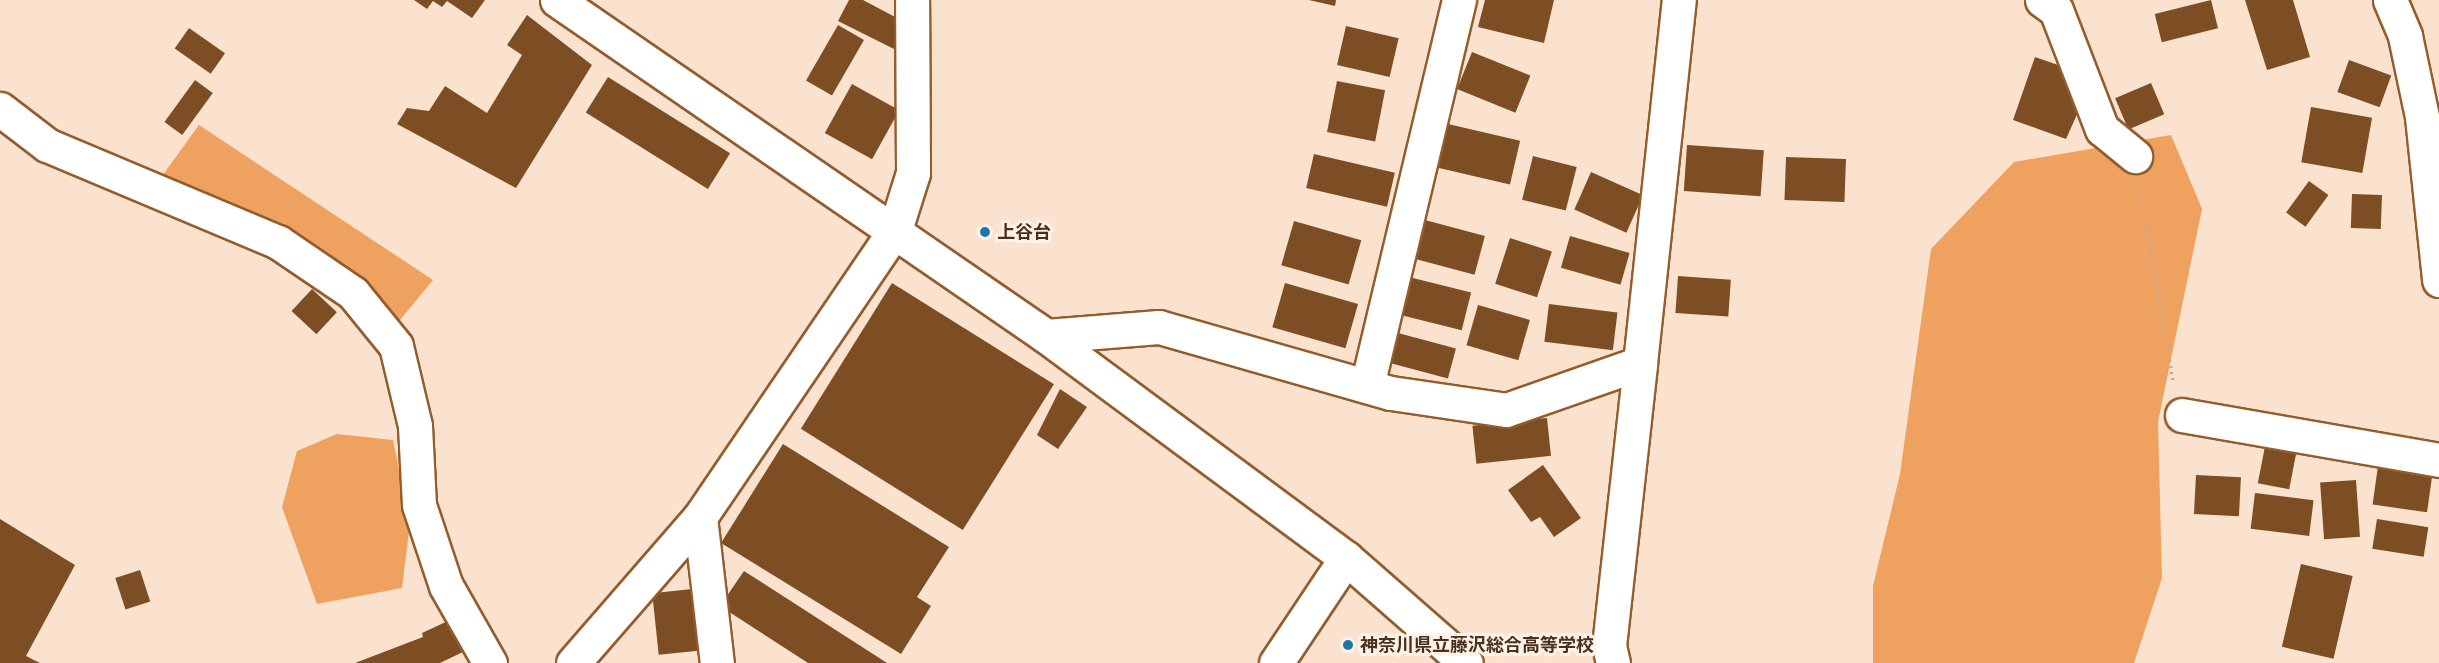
<!DOCTYPE html>
<meta charset="utf-8">
<style>
body{margin:0}
#map{position:relative;width:2439px;height:663px;overflow:hidden;background:#fbe2cf;font-family:Helvetica,"Noto Sans JP",sans-serif}
div>[style]{position:absolute}
[style*='--x']{left:calc(var(--x)*1px);top:calc(var(--y)*1px);width:calc(var(--w)*1px);rotate:calc(var(--a)*1deg)}
.green>*{inset:0;background:#efa25f}
.building>*{inset:0;background:#7d4e23;transform-origin:0 0}
.path>*{height:4px;margin-top:-2px;transform-origin:0;background:repeating-linear-gradient(90deg,#c2a995 0 1.5px,transparent 0 6px)}
.roads{filter:drop-shadow(2px 0 #935d2d) drop-shadow(-2px 0 #935d2d) drop-shadow(0 2px #935d2d) drop-shadow(0 -2px #935d2d)}
.minor>*{height:33px;margin:-16.5px;padding:0 16.5px;transform-origin:16.5px;border-radius:16.5px;background:#fff}
.tertiary>*{height:33px;margin:-16.5px;padding:0 16.5px;transform-origin:16.5px;border-radius:16.5px;background:#fff}
.dots>*{width:16px;height:16px;translate:-50% -50%;box-sizing:border-box;border:3px solid #fff2e8;border-radius:50%}
span{translate:-50% -50%;white-space:nowrap;text-align:center;line-height:1.15;-webkit-text-stroke:6px #fff2e8;paint-order:stroke}
.poi-label{font-size:18px;color:#49311c;font-weight:700}
.left{translate:0 -50%;text-align:left}
</style>
<div id="map">
<div class="green">
<i style="clip-path:polygon(199px 125px,433px 280px,395px 326px,157px 183px)"></i>
<i style="clip-path:polygon(2171px 135px,2202px 209px,2158px 422px,2162px 578px,2134px 663px,1873px 663px,1873px 586px,1900px 474px,1931px 249px,2014px 162px)"></i>
<i style="clip-path:polygon(337px 434px,393px 440px,410px 523px,402px 588px,317px 604px,282px 507px,297px 451px)"></i>
</div>
<div class="building">
<i style="clip-path:polygon(414px 0,485px 0,472px 18px,447px 1px,442px 7px,433px 1px,427px 9px)"></i>
<i style="clip-path:polygon(849px 0,863px 0,897px 18px,894px 49px,838px 21px)"></i>
<i style="clip-path:polygon(1309px 0,1336px 0,1335px 6px)"></i>
<i style="clip-path:polygon(1485px 0,1554px 0,1544px 43px,1478px 27px)"></i>
<i style="left:2211px;top:0;width:29px;height:58px;rotate:76deg"></i>
<i style="clip-path:polygon(2245px 0,2293px 0,2310px 57px,2267px 70px)"></i>
<i style="clip-path:polygon(527px 15px,592px 65px,516px 188px,397px 124px,407px 108px,429px 111px,445px 86px,487px 113px,522px 55px,507px 45px)"></i>
<i style="left:838px;top:25px;width:30px;height:64px;rotate:30deg"></i>
<i style="left:1346px;top:26px;width:54px;height:40px;rotate:13deg"></i>
<i style="left:189px;top:28px;width:44px;height:25px;rotate:35deg"></i>
<i style="left:1472px;top:52px;width:63px;height:40px;rotate:22deg"></i>
<i style="clip-path:polygon(2035px 57px,2058px 65px,2079px 110px,2066px 139px,2013px 120px)"></i>
<i style="left:2349px;top:60px;width:45px;height:34px;rotate:20deg"></i>
<i style="left:608px;top:77px;width:144px;height:42px;rotate:32deg"></i>
<i style="left:195px;top:80px;width:22px;height:52px;rotate:36deg"></i>
<i style="left:1337px;top:81px;width:49px;height:52px;rotate:11deg"></i>
<i style="left:2151px;top:83px;width:34px;height:39px;rotate:67deg"></i>
<i style="left:852px;top:84px;width:54px;height:56px;rotate:29deg"></i>
<i style="left:2311px;top:107px;width:62px;height:56px;rotate:10deg"></i>
<i style="left:1448px;top:124px;width:74px;height:45px;rotate:13deg"></i>
<i style="left:1687px;top:145px;width:77px;height:46px;rotate:4deg"></i>
<i style="left:1314px;top:154px;width:83px;height:35px;rotate:13deg"></i>
<i style="left:1533px;top:156px;width:45px;height:45px;rotate:14deg"></i>
<i style="left:1786px;top:157px;width:60px;height:43px;rotate:2deg"></i>
<i style="left:1591px;top:172px;width:57px;height:41px;rotate:24deg"></i>
<i style="left:2309px;top:181px;width:24px;height:39px;rotate:36deg"></i>
<i style="left:2352px;top:194px;width:30px;height:34px;rotate:2deg"></i>
<i style="left:1425px;top:220px;width:62px;height:40px;rotate:15deg"></i>
<i style="left:1294px;top:221px;width:70px;height:46px;rotate:16deg"></i>
<i style="left:1570px;top:236px;width:62px;height:33px;rotate:16deg"></i>
<i style="left:1510px;top:238px;width:44px;height:48px;rotate:18deg"></i>
<i style="left:1678px;top:276px;width:53px;height:37px;rotate:4deg"></i>
<i style="left:1409px;top:277px;width:64px;height:39px;rotate:14deg"></i>
<i style="left:892px;top:283px;width:191px;height:172px;rotate:32deg"></i>
<i style="left:1285px;top:283px;width:76px;height:46px;rotate:16deg"></i>
<i style="left:312px;top:289px;width:34px;height:30px;rotate:43deg"></i>
<i style="left:1549px;top:304px;width:69px;height:38px;rotate:7deg"></i>
<i style="left:1478px;top:305px;width:54px;height:42px;rotate:16deg"></i>
<i style="left:1398px;top:333px;width:60px;height:31px;rotate:15deg"></i>
<i style="clip-path:polygon(1060px 389px,1087px 407px,1058px 449px,1037px 435px)"></i>
<i style="left:1547px;top:418px;width:38px;height:75px;rotate:84deg"></i>
<i style="left:2266px;top:441px;width:32px;height:43px;rotate:11deg"></i>
<i style="clip-path:polygon(783px 444px,949px 547px,917px 597px,931px 606px,901px 654px,721px 543px)"></i>
<i style="clip-path:polygon(1543px 465px,1581px 518px,1554px 537px,1540px 517px,1531px 522px,1508px 490px)"></i>
<i style="left:2378px;top:466px;width:55px;height:39px;rotate:8deg"></i>
<i style="left:2196px;top:475px;width:45px;height:39px;rotate:3deg"></i>
<i style="left:2356px;top:480px;width:57px;height:36px;rotate:86deg"></i>
<i style="left:2255px;top:493px;width:59px;height:36px;rotate:7deg"></i>
<i style="clip-path:polygon(0 519px,75px 565px,26px 656px,40px 663px,0 663px)"></i>
<i style="left:2377px;top:519px;width:52px;height:30px;rotate:9deg"></i>
<i style="left:2301px;top:564px;width:53px;height:85px;rotate:13deg"></i>
<i style="left:140px;top:570px;width:33px;height:26px;rotate:72deg"></i>
<i style="clip-path:polygon(744px 571px,887px 663px,808px 663px,720px 606px)"></i>
<i style="left:692px;top:589px;width:62px;height:40px;rotate:84deg"></i>
<i style="clip-path:polygon(450px 620px,465px 651px,440px 663px,355px 663px,423px 637px,422px 633px)"></i>
</div>
<div class="path">
<i style="--x:2140;--y:189;--w:197;--a:80.3"></i>
</div>
<div class="roads">
<div class="minor">
<i style="--x:2042;--y:0;--w:17;--a:36"></i>
<i style="--x:2056;--y:10;--w:128;--a:68.9"></i>
<i style="--x:2102;--y:129;--w:43;--a:39.3"></i>
<i style="--x:2390;--y:0;--w:39;--a:67"></i>
<i style="--x:2405;--y:36;--w:83;--a:78.1"></i>
<i style="--x:2422;--y:117;--w:164;--a:84"></i>
<i style="--x:0;--y:109;--w:59;--a:37.5"></i>
<i style="--x:47;--y:145;--w:251;--a:22.8"></i>
<i style="--x:278;--y:242;--w:91;--a:34.2"></i>
<i style="--x:353;--y:293;--w:68;--a:50.9"></i>
<i style="--x:396;--y:346;--w:82;--a:76.6"></i>
<i style="--x:415;--y:426;--w:79;--a:87.1"></i>
<i style="--x:419;--y:505;--w:85;--a:71.6"></i>
<i style="--x:446;--y:586;--w:89;--a:60.3"></i>
<i style="--x:1046;--y:336;--w:113;--a:-4.6"></i>
<i style="--x:1159;--y:327;--w:241;--a:15.9"></i>
<i style="--x:1391;--y:393;--w:116;--a:8.4"></i>
<i style="--x:1506;--y:410;--w:142;--a:-19.3"></i>
<i style="--x:1640;--y:363;--w:365;--a:-83.9"></i>
<i style="--x:1367;--y:386;--w:397;--a:-76.6"></i>
<i style="--x:2182;--y:415;--w:261;--a:9.9"></i>
<i style="--x:700;--y:517;--w:147;--a:83.4"></i>
<i style="--x:573;--y:663;--w:194;--a:-49"></i>
<i style="--x:700;--y:517;--w:347;--a:-55.8"></i>
<i style="--x:895;--y:230;--w:60;--a:-72.5"></i>
<i style="--x:913;--y:173;--w:173;--a:-90.3"></i>
<i style="--x:1276;--y:663;--w:126;--a:-56.3"></i>
<i style="--x:1613;--y:663;--w:17;--a:-103"></i>
<i style="--x:1609;--y:646;--w:285;--a:-83.7"></i>
</div>
<div class="tertiary">
<i style="--x:557;--y:0;--w:593;--a:34.49"></i>
<i style="--x:1046;--y:336;--w:373;--a:36.5"></i>
<i style="--x:1346;--y:558;--w:159;--a:41.2"></i>
</div>
</div>
<div class="dots">
<i style="left:985px;top:232px;background:#2375a6"></i>
<i style="left:1348px;top:645px;background:#2375a6"></i>
</div>
<div class="poi-label">
<span class="left" style="left:997px;top:232px">上谷台</span>
<span class="left" style="left:1360px;top:645px">神奈川県立藤沢総合高等学校</span>
</div>
</div>
